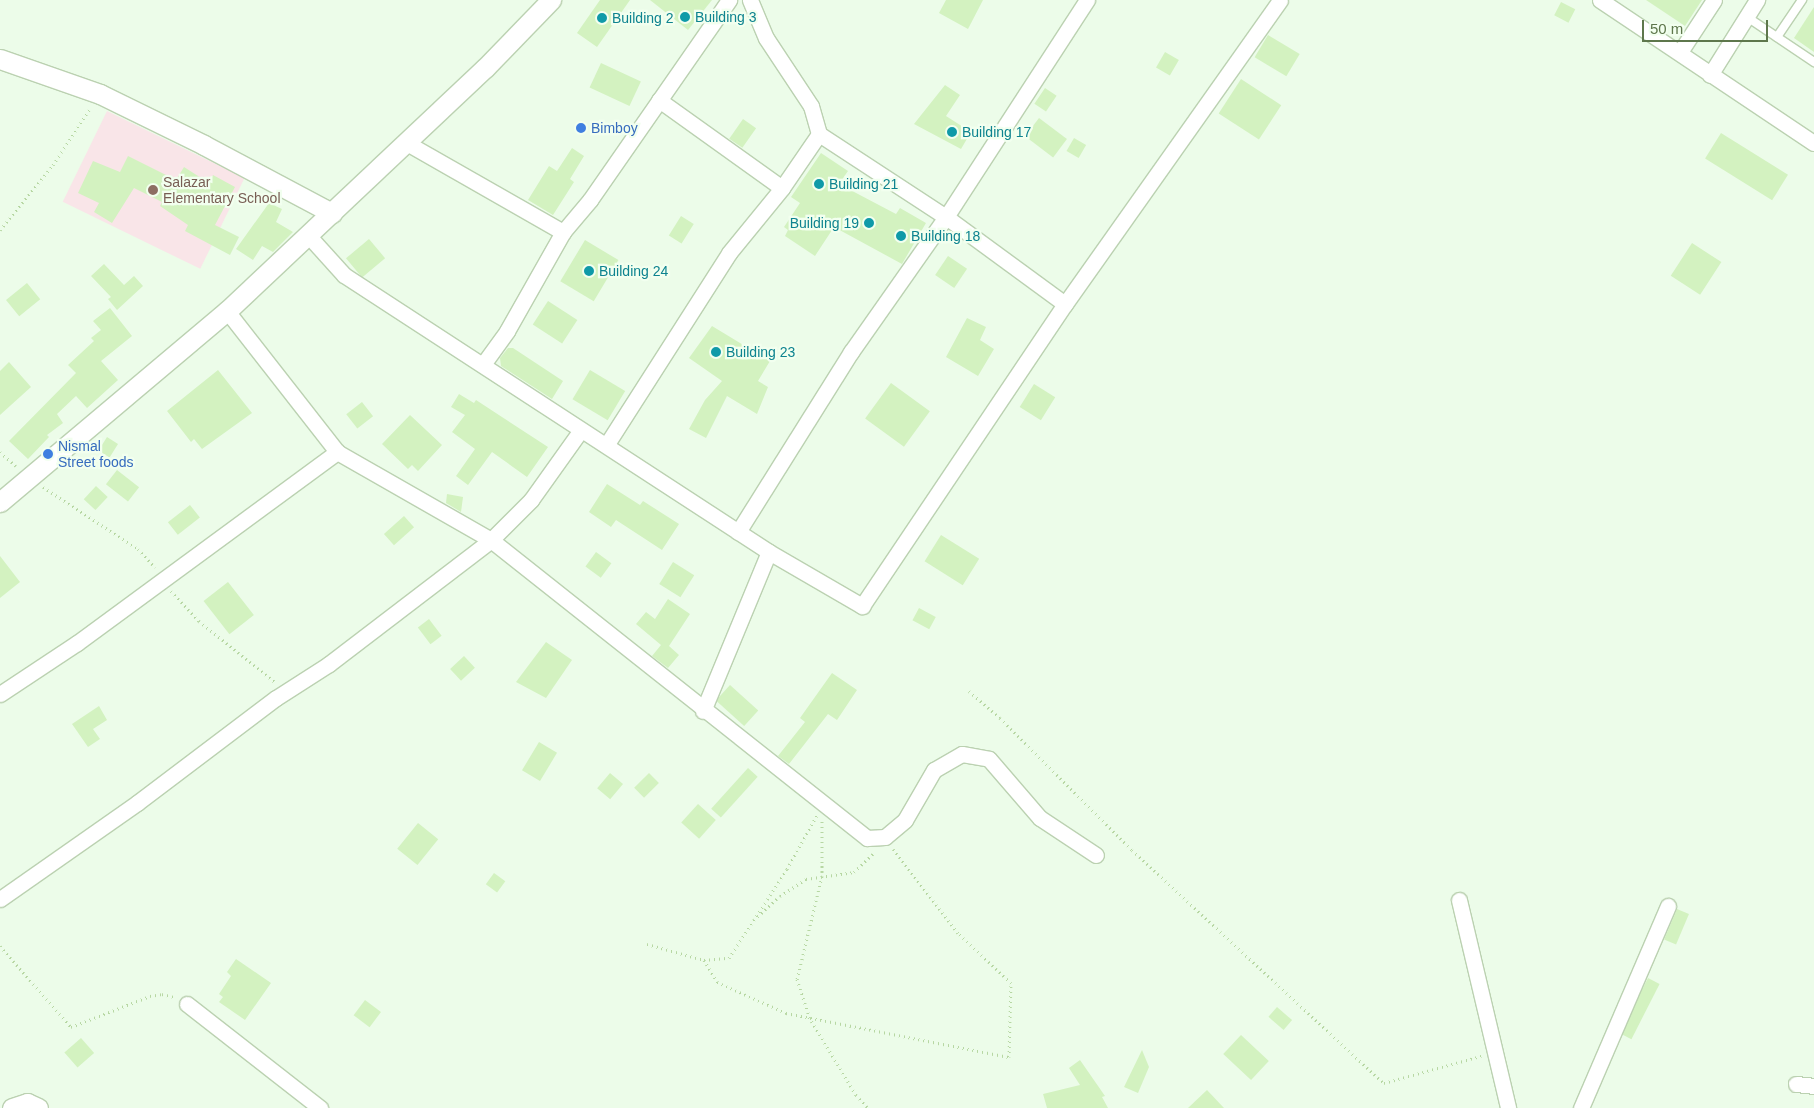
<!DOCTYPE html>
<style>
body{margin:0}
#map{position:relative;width:1814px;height:1108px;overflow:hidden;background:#ecfce9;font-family:Arial,sans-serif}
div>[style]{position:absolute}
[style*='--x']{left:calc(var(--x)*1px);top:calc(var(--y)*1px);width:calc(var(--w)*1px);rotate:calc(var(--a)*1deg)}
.education>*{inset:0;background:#f9e5e8;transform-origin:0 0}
.building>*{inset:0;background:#d3f2c0;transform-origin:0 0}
.path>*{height:3px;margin-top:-1.5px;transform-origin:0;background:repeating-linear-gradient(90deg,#b7d7a3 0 1px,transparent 0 5px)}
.roads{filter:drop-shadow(1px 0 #bbd1b1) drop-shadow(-1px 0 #bbd1b1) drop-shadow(0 1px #bbd1b1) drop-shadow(0 -1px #bbd1b1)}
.service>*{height:8px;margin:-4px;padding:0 4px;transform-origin:4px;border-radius:4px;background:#fff}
.minor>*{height:15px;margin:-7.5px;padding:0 7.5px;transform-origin:7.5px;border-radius:7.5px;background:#fff}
.tertiary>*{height:19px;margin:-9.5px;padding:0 9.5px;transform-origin:9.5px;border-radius:9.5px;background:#fff}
.dots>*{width:14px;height:14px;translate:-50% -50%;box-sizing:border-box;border:2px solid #f2ffef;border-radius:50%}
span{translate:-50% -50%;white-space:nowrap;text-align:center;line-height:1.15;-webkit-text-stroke:4.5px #f2ffef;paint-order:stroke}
.culture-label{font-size:14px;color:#0d838f}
.left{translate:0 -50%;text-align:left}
.right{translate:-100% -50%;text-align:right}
.shop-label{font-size:14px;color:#366cbe}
.education-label{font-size:14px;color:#785e54}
.scale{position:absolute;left:1642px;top:20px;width:126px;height:22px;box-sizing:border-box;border:2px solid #5e774c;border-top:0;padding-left:6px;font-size:15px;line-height:18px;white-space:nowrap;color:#5e774c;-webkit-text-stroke:4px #f2ffef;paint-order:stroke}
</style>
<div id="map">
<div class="education">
<i style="left:107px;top:111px;width:153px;height:101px;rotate:26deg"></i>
</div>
<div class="building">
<i style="clip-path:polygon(600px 0,630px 0,597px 47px,577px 33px)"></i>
<i style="clip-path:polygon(650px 0,712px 0,688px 30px)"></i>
<i style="clip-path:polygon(946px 0,983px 0,968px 29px,939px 13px)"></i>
<i style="clip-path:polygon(1646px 0,1702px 0,1685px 26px)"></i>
<i style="left:1561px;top:2px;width:16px;height:15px;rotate:27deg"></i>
<i style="clip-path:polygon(1814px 7px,1814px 52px,1794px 38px)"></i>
<i style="left:1268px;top:35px;width:37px;height:26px;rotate:31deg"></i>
<i style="left:1165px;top:52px;width:16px;height:18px;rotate:30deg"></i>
<i style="left:601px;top:63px;width:44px;height:27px;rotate:25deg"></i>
<i style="left:1241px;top:79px;width:48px;height:41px;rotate:33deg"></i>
<i style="clip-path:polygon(945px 85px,960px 95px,946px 116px,971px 132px,961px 149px,914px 124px)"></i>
<i style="left:1045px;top:88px;width:14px;height:19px;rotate:34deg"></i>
<i style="left:1039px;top:118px;width:35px;height:23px;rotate:37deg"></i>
<i style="left:743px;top:119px;width:16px;height:24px;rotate:35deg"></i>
<i style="left:1721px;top:133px;width:79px;height:30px;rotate:32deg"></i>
<i style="left:1074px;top:138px;width:14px;height:15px;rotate:30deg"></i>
<i style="clip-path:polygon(572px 148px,584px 156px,570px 179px,574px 182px,553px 215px,528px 200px,549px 166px,557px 171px)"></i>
<i style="clip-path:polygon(821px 153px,848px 171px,839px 184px,896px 214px,900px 208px,926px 223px,902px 264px,834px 227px,815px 256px,785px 236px,788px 230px,784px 227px,800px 203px,791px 197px)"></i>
<i style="clip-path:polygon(128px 156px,176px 180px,184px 167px,209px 183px,213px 175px,235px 187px,215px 225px,239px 237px,230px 255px,185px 231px,188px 225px,160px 206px,162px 202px,134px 188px,112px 223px,94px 212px,99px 203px,78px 193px,93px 161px,120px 172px)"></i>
<i style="clip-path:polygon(269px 203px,282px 209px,276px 222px,293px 232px,273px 252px,262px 246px,253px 260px,236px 249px)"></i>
<i style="left:681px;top:216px;width:15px;height:23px;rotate:32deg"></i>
<i style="left:369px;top:239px;width:25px;height:30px;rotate:50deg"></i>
<i style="left:585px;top:240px;width:39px;height:48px;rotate:31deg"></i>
<i style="left:1692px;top:243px;width:35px;height:39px;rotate:33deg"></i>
<i style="left:948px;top:256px;width:23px;height:23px;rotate:34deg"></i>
<i style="clip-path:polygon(104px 264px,124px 285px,134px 276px,143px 286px,117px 310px,108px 299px,111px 297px,91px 276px)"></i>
<i style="left:27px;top:283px;width:21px;height:27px;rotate:51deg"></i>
<i style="left:548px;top:301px;width:35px;height:28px;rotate:33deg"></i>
<i style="clip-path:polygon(110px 308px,132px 336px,101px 361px,118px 380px,87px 408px,76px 396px,57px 414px,63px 423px,47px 435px,49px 437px,28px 459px,9px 441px,76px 373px,68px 365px,94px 341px,91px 338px,101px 330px,93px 321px)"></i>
<i style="clip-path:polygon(967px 318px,986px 327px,980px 340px,994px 349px,978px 376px,946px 357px)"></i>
<i style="clip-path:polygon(712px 326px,770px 361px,758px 381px,768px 387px,757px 414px,727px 396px,706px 438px,689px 429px,705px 400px,722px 381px,689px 358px)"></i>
<i style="clip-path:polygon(508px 348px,513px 348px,563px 381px,552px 399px,501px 366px,500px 358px)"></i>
<i style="clip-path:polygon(9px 362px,31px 387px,0 415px,0 371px)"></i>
<i style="clip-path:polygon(218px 370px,252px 413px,202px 449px,194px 439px,191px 442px,167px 411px)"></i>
<i style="left:590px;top:370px;width:41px;height:34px;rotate:31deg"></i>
<i style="left:891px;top:383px;width:48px;height:44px;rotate:36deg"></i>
<i style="left:1034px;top:384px;width:25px;height:27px;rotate:32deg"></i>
<i style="clip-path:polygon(459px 394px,474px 403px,476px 400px,548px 447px,527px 477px,492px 452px,468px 485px,456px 476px,475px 449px,452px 432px,465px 415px,451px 407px)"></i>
<i style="left:362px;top:402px;width:18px;height:20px;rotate:52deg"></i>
<i style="clip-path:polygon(410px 415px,442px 445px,418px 471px,412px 465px,408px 469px,382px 444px)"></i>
<i style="left:107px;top:437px;width:13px;height:16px;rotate:32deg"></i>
<i style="left:117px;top:470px;width:28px;height:18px;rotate:38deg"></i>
<i style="clip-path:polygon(607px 484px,640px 505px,643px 501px,679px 524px,662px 550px,616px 520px,611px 527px,589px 512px)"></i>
<i style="left:96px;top:486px;width:16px;height:18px;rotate:43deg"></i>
<i style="clip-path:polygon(447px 494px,463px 497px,461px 512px,446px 503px)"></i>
<i style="left:190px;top:505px;width:16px;height:28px;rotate:52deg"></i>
<i style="left:404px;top:516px;width:15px;height:27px;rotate:48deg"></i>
<i style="left:941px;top:535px;width:45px;height:31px;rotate:32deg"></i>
<i style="left:596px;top:552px;width:19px;height:18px;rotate:36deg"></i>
<i style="clip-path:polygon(0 556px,20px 582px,0 598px)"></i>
<i style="left:673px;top:562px;width:25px;height:26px;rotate:32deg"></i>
<i style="left:228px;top:582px;width:42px;height:31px;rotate:52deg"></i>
<i style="clip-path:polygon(668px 599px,690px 614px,669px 646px,679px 655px,668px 668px,652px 656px,661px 645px,636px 624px,646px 612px,655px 619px)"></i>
<i style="left:919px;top:608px;width:19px;height:14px;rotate:28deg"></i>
<i style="left:429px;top:619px;width:21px;height:14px;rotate:53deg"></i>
<i style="clip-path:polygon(546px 642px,572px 660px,546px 698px,516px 682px)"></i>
<i style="left:464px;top:656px;width:16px;height:19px;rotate:47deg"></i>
<i style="clip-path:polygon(832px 673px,857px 690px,837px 720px,828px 714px,789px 764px,778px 756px,805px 722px,800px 718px)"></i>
<i style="left:730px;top:685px;width:38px;height:21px;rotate:42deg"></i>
<i style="clip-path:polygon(99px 706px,107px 720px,93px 729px,100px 739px,88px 747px,72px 724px)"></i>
<i style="left:539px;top:742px;width:21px;height:33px;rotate:31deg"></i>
<i style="left:748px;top:768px;width:13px;height:55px;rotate:42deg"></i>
<i style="left:610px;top:773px;width:17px;height:20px;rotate:40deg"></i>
<i style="left:649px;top:773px;width:14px;height:21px;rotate:45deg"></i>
<i style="left:698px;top:804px;width:24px;height:25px;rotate:42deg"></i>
<i style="left:418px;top:823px;width:26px;height:33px;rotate:39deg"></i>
<i style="left:494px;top:873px;width:14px;height:14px;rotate:36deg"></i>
<i style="left:1677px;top:909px;width:13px;height:33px;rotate:23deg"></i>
<i style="clip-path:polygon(236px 959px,271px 983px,245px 1020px,219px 1002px,223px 997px,219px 994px,231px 976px,227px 972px)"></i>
<i style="left:1648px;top:978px;width:13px;height:62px;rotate:27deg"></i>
<i style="left:365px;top:1000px;width:20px;height:19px;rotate:37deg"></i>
<i style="left:1277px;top:1007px;width:20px;height:13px;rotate:41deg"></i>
<i style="left:1241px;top:1035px;width:38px;height:26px;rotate:43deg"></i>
<i style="left:81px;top:1038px;width:20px;height:22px;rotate:49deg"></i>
<i style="clip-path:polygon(1142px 1050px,1149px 1067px,1138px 1093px,1124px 1087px)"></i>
<i style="clip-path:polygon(1080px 1060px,1105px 1096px,1102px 1097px,1108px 1108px,1047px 1108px,1043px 1094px,1080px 1085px,1069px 1068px)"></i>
<i style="clip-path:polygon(1207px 1090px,1224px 1108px,1188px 1108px)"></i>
</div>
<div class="path">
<i style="--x:0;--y:230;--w:84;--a:-50.8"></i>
<i style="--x:53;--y:165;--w:69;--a:-56.8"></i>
<i style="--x:0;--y:452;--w:21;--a:41"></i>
<i style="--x:43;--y:487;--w:113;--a:33.1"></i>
<i style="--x:138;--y:549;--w:25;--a:47"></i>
<i style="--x:171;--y:591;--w:41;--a:47"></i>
<i style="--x:199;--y:621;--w:97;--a:38.8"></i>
<i style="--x:969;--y:691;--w:41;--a:41.1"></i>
<i style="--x:1000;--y:718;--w:187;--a:45"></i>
<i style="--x:1132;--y:850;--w:343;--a:42.8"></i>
<i style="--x:1384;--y:1083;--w:101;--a:-15.6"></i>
<i style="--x:822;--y:821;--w:55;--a:90"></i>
<i style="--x:822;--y:876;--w:106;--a:103.6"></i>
<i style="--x:797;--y:979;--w:40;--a:72"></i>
<i style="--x:809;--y:1017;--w:91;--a:58.9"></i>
<i style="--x:856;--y:1095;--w:18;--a:47"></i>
<i style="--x:754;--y:920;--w:35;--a:-43"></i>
<i style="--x:780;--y:896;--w:31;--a:-33"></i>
<i style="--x:806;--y:879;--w:49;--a:-8.3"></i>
<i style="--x:854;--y:872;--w:28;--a:-44"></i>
<i style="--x:647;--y:944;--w:59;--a:15.7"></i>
<i style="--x:704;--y:960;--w:25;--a:-5"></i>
<i style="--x:729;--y:958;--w:106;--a:-56.9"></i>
<i style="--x:787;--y:869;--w:62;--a:-60.9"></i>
<i style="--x:0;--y:946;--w:108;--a:48.8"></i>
<i style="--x:71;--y:1027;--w:85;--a:-21.4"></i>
<i style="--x:150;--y:996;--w:12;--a:-9"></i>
<i style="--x:162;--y:994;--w:12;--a:14"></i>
<i style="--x:704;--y:960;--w:26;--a:59"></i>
<i style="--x:717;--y:982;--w:76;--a:24.2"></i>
<i style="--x:786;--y:1013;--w:227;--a:11.2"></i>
<i style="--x:1009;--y:1057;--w:74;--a:-88.5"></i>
<i style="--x:1011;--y:983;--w:73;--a:-136.7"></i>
<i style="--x:958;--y:933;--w:106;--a:-127.7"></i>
</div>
<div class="roads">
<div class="service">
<i style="--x:1747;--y:17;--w:81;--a:33.9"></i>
<i style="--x:1777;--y:37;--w:45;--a:-56"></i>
</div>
<div class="minor">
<i style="--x:750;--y:0;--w:41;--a:67.2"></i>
<i style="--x:766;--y:38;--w:82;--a:56.5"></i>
<i style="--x:811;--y:106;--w:29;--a:74"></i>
<i style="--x:1600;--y:0;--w:257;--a:33.8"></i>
<i style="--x:1680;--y:52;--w:62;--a:-56.8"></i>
<i style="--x:1710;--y:75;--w:89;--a:-57.9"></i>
<i style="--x:659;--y:100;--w:151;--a:35.6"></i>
<i style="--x:405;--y:142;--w:182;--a:29.7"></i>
<i style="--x:307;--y:234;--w:55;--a:47.9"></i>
<i style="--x:344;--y:275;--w:507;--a:33.09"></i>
<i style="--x:769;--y:552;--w:108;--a:30.1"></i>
<i style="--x:862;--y:606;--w:364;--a:-56.1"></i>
<i style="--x:1065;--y:304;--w:372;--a:-54.7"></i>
<i style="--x:227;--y:311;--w:179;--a:52"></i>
<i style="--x:337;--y:452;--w:177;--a:29.7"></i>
<i style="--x:491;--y:540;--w:480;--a:38.4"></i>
<i style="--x:867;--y:838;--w:18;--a:-3"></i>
<i style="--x:885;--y:837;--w:26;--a:-40"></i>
<i style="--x:905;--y:820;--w:58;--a:-59.9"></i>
<i style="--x:934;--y:770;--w:32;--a:-30"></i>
<i style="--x:962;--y:754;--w:27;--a:10"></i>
<i style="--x:989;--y:759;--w:78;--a:49.2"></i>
<i style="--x:1040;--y:818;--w:67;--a:33.5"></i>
<i style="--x:484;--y:363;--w:39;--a:-54"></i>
<i style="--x:507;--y:331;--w:114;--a:-60.5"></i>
<i style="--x:563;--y:232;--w:42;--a:-49.8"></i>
<i style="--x:590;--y:200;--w:244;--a:-55.2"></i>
<i style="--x:607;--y:444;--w:227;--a:-57.4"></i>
<i style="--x:729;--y:253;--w:84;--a:-50.8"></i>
<i style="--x:782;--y:188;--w:65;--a:-55.6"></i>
<i style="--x:819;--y:134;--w:152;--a:33.2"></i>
<i style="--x:946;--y:217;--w:147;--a:36.2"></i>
<i style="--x:738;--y:532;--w:213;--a:-57.9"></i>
<i style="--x:851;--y:352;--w:165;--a:-54.9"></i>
<i style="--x:946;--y:217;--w:259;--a:-57"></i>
<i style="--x:0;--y:694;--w:92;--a:-33.5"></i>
<i style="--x:77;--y:643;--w:323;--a:-36.3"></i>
<i style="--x:703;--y:711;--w:172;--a:-67.5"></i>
<i style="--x:0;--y:899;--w:167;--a:-35"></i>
<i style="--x:137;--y:803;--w:174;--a:-37.1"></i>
<i style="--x:276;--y:698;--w:63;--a:-32.7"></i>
<i style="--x:329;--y:664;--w:204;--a:-37.4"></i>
<i style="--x:491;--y:540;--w:57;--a:-45"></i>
<i style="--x:531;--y:500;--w:86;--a:-54.5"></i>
<i style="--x:1459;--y:900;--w:214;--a:76.7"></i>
<i style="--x:187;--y:1004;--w:169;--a:38"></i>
<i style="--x:1796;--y:1084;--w:18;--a:6"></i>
<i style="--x:1581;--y:1108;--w:220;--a:-66.7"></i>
</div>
<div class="tertiary">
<i style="--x:0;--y:59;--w:106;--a:19.3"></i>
<i style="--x:100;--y:94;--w:116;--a:26.1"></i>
<i style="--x:204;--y:145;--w:145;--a:28"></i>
<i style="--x:0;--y:502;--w:297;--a:-40.1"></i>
<i style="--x:227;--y:311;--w:354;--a:-43.3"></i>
<i style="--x:485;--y:68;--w:95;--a:-45.9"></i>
<i style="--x:12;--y:1108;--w:16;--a:-18"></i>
<i style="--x:27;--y:1103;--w:12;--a:24"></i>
</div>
</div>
<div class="dots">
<i style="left:685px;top:17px;background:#0f9aa8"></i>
<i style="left:602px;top:18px;background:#0f9aa8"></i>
<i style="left:581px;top:128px;background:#3f7fe0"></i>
<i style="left:952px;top:132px;background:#0f9aa8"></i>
<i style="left:819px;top:184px;background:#0f9aa8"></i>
<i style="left:153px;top:190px;background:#8d6e63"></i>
<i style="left:869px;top:223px;background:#0f9aa8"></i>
<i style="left:901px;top:236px;background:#0f9aa8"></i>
<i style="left:589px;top:271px;background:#0f9aa8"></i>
<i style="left:716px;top:352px;background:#0f9aa8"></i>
<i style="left:48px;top:454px;background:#3f7fe0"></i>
</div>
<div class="culture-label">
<span class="left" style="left:695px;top:17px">Building 3</span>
<span class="left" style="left:612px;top:18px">Building 2</span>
<span class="left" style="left:962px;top:132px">Building 17</span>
<span class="left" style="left:829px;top:184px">Building 21</span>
<span class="right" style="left:859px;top:223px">Building 19</span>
<span class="left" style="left:911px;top:236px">Building 18</span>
<span class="left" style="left:599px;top:271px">Building 24</span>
<span class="left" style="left:726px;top:352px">Building 23</span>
</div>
<div class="shop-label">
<span class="left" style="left:591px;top:128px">Bimboy</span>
<span class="left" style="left:58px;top:454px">Nismal<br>Street foods</span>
</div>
<div class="education-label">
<span class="left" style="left:163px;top:190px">Salazar<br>Elementary School</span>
</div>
<div class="scale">50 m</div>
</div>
